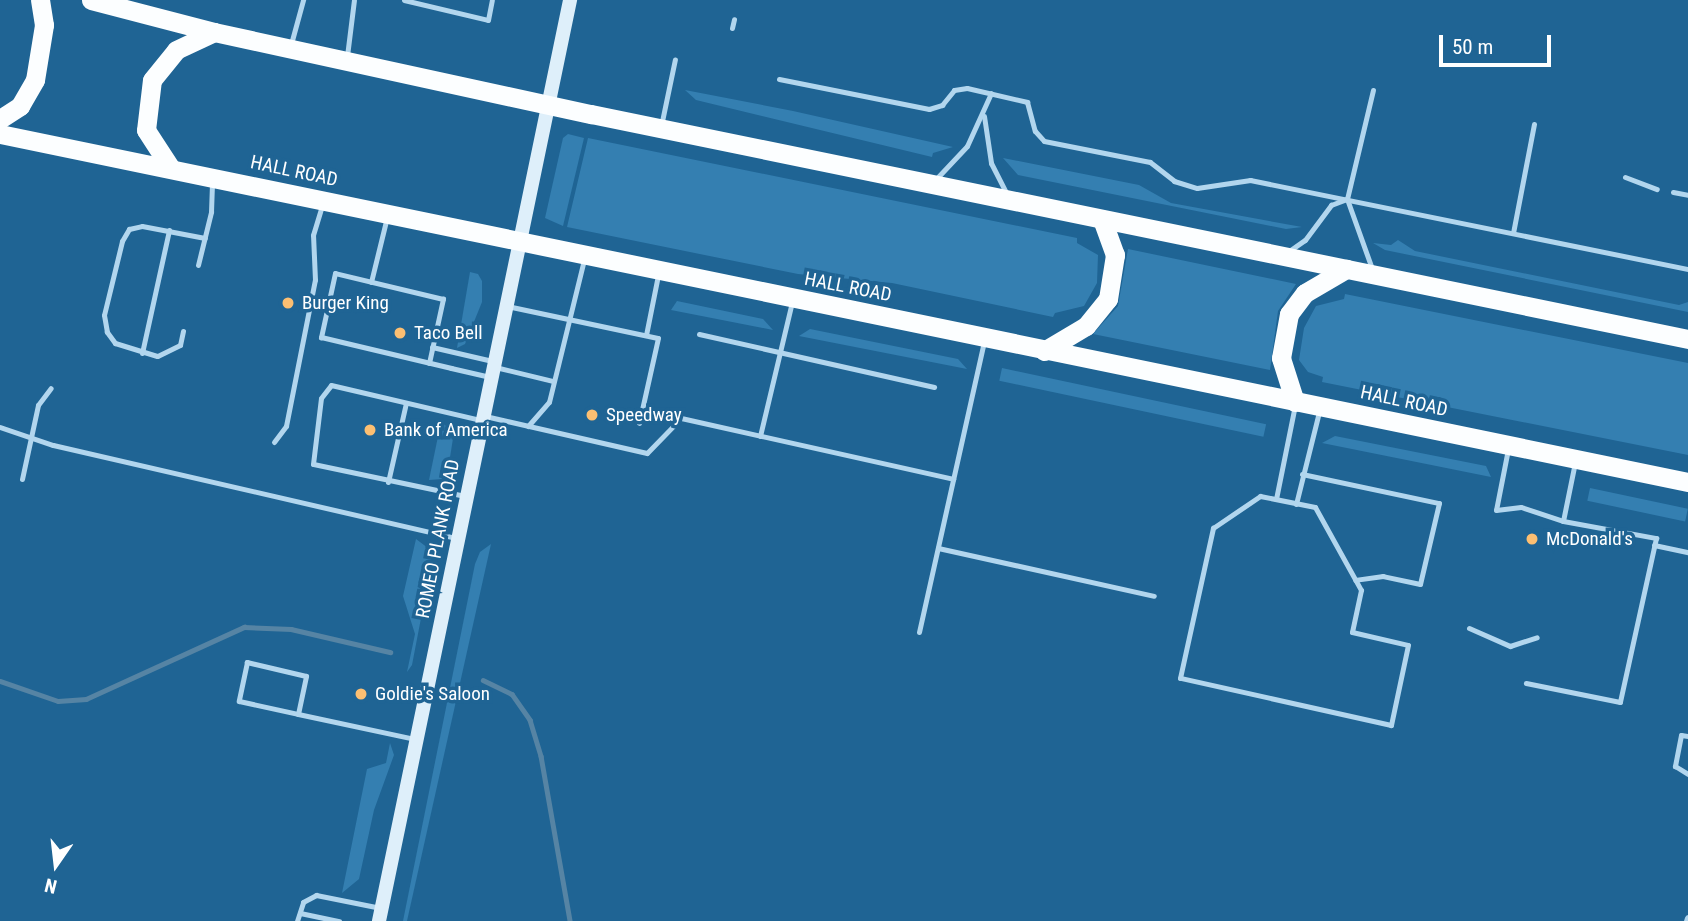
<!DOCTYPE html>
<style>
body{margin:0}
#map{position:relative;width:1688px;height:921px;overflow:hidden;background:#1f6494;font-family:"Roboto Condensed",sans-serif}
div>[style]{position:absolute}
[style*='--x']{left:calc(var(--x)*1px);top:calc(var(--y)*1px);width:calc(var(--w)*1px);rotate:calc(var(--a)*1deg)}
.green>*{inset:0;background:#347fb1;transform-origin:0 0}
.stream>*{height:4.5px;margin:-2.25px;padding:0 2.25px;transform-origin:2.25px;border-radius:2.25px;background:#5684a4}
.service>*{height:5px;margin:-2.5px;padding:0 2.5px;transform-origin:2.5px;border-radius:2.5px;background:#b2d6ee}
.minor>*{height:7px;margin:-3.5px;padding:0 3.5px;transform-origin:3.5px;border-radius:3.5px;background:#b2d6ee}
.secondary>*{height:14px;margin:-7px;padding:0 7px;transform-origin:7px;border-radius:7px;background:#deeffa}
.trunk>*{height:19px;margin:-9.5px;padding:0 9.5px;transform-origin:9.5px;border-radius:9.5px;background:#fcfeff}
.dots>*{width:19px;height:19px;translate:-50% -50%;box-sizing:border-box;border:4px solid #1f6494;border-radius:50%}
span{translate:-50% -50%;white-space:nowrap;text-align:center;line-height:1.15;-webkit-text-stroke:7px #1f6494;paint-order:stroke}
.street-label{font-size:19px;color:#fff}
.poi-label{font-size:19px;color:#fff}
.left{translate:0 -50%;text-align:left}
.north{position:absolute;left:21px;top:830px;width:70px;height:70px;-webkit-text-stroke:5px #1f6494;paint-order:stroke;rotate:194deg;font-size:19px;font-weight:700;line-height:28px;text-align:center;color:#fff}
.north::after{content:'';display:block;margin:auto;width:24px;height:32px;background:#fff;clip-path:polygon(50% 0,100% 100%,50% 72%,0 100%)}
.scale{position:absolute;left:1439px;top:35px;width:112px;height:32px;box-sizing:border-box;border:4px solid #fff;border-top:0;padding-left:9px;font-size:21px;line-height:24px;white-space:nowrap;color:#fff;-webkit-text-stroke:5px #1f6494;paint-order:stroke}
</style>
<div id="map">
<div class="green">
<i style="clip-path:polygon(685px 90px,793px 111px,953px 147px,933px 153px,932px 157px,696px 100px)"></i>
<i style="clip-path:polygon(568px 134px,584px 138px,563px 226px,545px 218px,563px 138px)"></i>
<i style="clip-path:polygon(588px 138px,1077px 238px,1077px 243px,1098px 255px,1097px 283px,1084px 306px,1055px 313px,1053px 317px,892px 283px,798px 274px,567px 227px)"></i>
<i style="clip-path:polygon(1003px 158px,1139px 185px,1171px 203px,1302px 227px,1286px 229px,1018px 175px)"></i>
<i style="clip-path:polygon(1398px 240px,1415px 251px,1679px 305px,1688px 302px,1688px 312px,1385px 250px,1373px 243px,1391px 245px)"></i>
<i style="clip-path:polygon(1128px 249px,1296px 284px,1278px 311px,1270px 370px,1093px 334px,1118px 306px)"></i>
<i style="clip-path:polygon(470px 272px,478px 274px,482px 281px,482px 302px,465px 344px,457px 348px)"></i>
<i style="clip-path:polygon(1345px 294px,1688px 363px,1688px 455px,1322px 382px,1323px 377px,1308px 372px,1299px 360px,1304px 328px,1316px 306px,1344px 299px)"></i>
<i style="clip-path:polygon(677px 301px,763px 319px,773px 330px,671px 310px)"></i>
<i style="clip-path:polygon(810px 329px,958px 359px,967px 369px,799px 336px)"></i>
<i style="left:1002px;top:368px;width:270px;height:13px;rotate:12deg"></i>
<i style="clip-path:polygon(441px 422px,454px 432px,448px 470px,442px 479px,429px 480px)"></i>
<i style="clip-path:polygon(1335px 436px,1486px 466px,1491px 477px,1322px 443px)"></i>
<i style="left:1590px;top:488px;width:100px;height:13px;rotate:12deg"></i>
<i style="clip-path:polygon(416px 539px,428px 548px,432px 561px,412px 665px,407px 672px,415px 634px,403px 596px)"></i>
<i style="clip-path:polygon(491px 544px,407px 921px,403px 921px,475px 564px,480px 552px)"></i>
<i style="clip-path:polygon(390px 743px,394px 755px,374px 810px,359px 879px,342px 893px,367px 769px,386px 763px)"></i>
</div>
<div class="stream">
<i style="--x:483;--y:680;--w:32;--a:26"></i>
<i style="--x:512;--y:694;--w:32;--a:55"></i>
<i style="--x:530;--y:720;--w:38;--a:73"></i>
<i style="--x:541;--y:756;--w:168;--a:80"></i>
<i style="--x:0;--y:681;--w:61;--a:19"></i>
<i style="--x:58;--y:701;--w:28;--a:-4"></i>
<i style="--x:86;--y:699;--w:174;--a:-24.5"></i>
<i style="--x:244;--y:627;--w:47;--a:2.4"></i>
<i style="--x:291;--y:629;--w:102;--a:13.1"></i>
</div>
<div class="service">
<i style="--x:404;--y:0;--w:86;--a:13.4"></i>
<i style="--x:488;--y:20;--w:20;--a:-79"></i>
<i style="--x:732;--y:28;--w:9;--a:-77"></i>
<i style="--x:291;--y:44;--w:46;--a:-74.7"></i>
<i style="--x:347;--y:56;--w:56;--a:-82.9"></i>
<i style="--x:779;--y:79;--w:153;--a:11.3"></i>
<i style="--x:929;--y:109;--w:14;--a:-17"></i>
<i style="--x:942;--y:105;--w:19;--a:-51"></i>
<i style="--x:954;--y:90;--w:13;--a:-9"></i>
<i style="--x:967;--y:88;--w:62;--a:13.1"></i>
<i style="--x:1027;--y:102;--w:30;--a:75"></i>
<i style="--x:1035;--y:131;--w:13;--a:48"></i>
<i style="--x:1044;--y:141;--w:108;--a:11.2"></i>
<i style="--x:1150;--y:162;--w:31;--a:38"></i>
<i style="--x:1174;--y:181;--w:24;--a:17"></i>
<i style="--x:1197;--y:188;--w:54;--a:-8.6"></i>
<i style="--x:1250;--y:180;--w:447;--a:11.5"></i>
<i style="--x:984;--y:116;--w:48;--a:81.5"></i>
<i style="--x:991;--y:163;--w:36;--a:63"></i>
<i style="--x:661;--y:126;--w:68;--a:-78.2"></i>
<i style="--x:1625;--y:177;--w:34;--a:21"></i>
<i style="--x:936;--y:179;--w:45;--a:-46.8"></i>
<i style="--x:967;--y:146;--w:58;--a:-65.6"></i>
<i style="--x:1673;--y:192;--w:15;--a:11"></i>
<i style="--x:1347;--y:199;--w:112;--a:-76.6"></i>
<i style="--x:1513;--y:233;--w:111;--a:-79.1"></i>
<i style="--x:1289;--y:251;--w:19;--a:-35"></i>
<i style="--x:1305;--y:240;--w:44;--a:-53.4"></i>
<i style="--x:1331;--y:205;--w:17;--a:-21"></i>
<i style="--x:1347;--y:199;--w:74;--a:70.3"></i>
<i style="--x:198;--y:265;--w:55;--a:-76.2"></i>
<i style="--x:211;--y:212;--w:29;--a:-88"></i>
<i style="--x:371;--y:282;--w:67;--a:-76.2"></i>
<i style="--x:507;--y:306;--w:154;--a:12"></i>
<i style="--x:658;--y:338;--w:87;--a:102.6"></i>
<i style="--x:183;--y:331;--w:14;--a:102"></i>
<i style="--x:180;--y:345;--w:25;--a:154"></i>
<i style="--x:157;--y:356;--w:44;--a:-162.8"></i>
<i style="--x:115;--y:343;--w:14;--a:-126"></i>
<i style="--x:107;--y:332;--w:17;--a:-100"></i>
<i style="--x:104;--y:315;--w:76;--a:-76.3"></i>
<i style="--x:122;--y:241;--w:14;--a:-60"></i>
<i style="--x:129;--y:229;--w:13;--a:-13"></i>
<i style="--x:142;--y:226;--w:64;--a:10.8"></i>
<i style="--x:699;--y:334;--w:241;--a:12.7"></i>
<i style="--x:646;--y:335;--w:61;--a:-78.7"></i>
<i style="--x:432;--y:347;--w:62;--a:13.1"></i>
<i style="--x:142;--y:353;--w:126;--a:-77.6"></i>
<i style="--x:429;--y:363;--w:66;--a:-77.7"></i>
<i style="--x:443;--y:299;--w:111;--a:-166.5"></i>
<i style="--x:335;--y:273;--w:66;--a:102.3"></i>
<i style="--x:321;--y:337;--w:134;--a:13.4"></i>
<i style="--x:451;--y:368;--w:39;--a:13"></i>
<i style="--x:495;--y:367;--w:60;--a:13.6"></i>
<i style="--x:485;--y:416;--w:166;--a:12.9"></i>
<i style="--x:647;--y:453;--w:49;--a:-45.8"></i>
<i style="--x:681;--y:418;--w:279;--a:12.6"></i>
<i style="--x:528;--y:426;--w:32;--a:-49"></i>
<i style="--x:549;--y:402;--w:147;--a:-76.2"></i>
<i style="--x:0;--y:427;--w:56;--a:18.8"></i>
<i style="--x:53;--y:445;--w:415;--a:13"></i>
<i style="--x:760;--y:436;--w:138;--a:-76.6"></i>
<i style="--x:274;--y:442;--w:20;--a:-53"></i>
<i style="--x:286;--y:426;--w:149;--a:-78.8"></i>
<i style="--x:315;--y:280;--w:45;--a:-92.5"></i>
<i style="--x:313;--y:235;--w:31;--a:-73"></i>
<i style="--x:1508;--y:449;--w:62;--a:101.1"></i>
<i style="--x:1496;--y:510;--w:25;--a:-7"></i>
<i style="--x:1521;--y:507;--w:44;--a:18.4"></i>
<i style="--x:1563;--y:521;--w:95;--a:10.4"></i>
<i style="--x:1656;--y:538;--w:168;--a:102.4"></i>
<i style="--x:1620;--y:702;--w:96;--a:-168.6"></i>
<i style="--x:1302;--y:474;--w:140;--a:12"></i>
<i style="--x:1439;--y:503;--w:83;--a:103.2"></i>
<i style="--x:1420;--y:584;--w:38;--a:-168"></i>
<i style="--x:1383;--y:576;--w:28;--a:172"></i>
<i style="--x:22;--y:479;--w:76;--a:-77.8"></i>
<i style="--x:38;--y:405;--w:21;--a:-53"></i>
<i style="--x:388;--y:482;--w:81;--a:-77.2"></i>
<i style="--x:465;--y:496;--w:155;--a:-168.1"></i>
<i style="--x:313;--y:464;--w:66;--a:-83.1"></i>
<i style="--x:321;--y:398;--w:16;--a:-52"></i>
<i style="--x:331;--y:385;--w:153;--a:13.2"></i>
<i style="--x:1260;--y:496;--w:56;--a:11.3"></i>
<i style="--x:1315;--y:507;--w:95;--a:61"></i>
<i style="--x:1361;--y:590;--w:43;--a:102.1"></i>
<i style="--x:1352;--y:632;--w:57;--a:13.1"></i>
<i style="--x:1408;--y:645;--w:82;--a:102"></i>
<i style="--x:1391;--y:725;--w:216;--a:-167.4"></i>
<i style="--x:1180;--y:678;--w:154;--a:-77.6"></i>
<i style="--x:1213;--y:528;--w:57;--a:-34.2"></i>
<i style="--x:1276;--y:499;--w:96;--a:-78.6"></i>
<i style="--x:1296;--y:504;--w:95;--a:-76"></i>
<i style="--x:1563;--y:521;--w:60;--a:-78.5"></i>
<i style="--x:1654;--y:545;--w:35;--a:12"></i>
<i style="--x:938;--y:548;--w:221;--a:12.5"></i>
<i style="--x:1469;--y:628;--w:45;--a:23.7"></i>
<i style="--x:1510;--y:646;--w:28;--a:-18"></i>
<i style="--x:919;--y:632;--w:298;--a:-77.4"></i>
<i style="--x:298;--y:714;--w:39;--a:-78"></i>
<i style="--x:306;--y:676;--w:61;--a:-166.7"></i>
<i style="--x:247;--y:662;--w:40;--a:102"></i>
<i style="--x:239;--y:701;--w:60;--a:12.4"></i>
<i style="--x:298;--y:714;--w:120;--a:12.1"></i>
<i style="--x:1688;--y:736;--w:7;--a:-172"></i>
<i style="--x:1681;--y:735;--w:32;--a:101"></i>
<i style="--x:1675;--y:766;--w:15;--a:32"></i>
<i style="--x:300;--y:913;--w:40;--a:12"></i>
<i style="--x:297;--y:921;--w:20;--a:-72"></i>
<i style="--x:303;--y:902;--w:15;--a:-28"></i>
<i style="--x:316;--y:895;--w:66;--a:11.3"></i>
</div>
<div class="minor">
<i style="--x:1687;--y:921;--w:3;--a:-72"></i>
</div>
<div class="secondary">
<i style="--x:379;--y:921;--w:941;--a:-78.28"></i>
</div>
<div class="trunk">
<i style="--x:91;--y:0;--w:127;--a:14.6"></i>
<i style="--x:214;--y:32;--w:386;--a:12.3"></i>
<i style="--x:591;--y:114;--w:1120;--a:11.59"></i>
<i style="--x:0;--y:119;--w:24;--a:-33"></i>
<i style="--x:20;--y:106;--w:30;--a:-60"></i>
<i style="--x:35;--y:80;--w:56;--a:-80.7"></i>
<i style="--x:44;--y:25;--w:25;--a:-99"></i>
<i style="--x:0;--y:134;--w:1723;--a:11.65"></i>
<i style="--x:170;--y:167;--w:44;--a:-123"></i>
<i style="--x:146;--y:130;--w:50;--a:-83.2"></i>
<i style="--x:152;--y:80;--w:38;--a:-51"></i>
<i style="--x:176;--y:50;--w:42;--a:-25.3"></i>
<i style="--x:1044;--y:351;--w:49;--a:-30.8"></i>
<i style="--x:1086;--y:326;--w:35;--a:-51"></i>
<i style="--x:1108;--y:299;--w:45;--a:-81"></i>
<i style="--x:1115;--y:255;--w:38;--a:-110"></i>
<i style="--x:1295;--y:402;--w:46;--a:-107.7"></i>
<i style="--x:1281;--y:358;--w:45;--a:-79.7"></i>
<i style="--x:1289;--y:314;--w:26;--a:-53"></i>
<i style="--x:1305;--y:293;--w:48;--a:-30.3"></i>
</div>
<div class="dots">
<i style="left:288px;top:303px;background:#fcbf72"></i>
<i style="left:400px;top:333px;background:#fcbf72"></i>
<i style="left:592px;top:415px;background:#fcbf72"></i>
<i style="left:370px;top:430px;background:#fcbf72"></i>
<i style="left:1532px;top:539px;background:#fcbf72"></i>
<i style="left:361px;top:694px;background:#fcbf72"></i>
</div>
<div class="street-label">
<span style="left:294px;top:171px;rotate:12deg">HALL ROAD</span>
<span style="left:848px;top:287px;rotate:11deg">HALL ROAD</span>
<span style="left:1404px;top:401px;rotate:12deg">HALL ROAD</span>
<span style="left:438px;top:539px;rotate:-79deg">ROMEO PLANK ROAD</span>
</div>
<div class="poi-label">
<span class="left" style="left:302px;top:303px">Burger King</span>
<span class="left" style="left:414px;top:333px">Taco Bell</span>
<span class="left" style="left:606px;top:415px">Speedway</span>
<span class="left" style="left:384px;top:430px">Bank of America</span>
<span class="left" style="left:1546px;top:539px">McDonald's</span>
<span class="left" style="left:375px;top:694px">Goldie's Saloon</span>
</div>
<div class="north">N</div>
<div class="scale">50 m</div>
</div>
